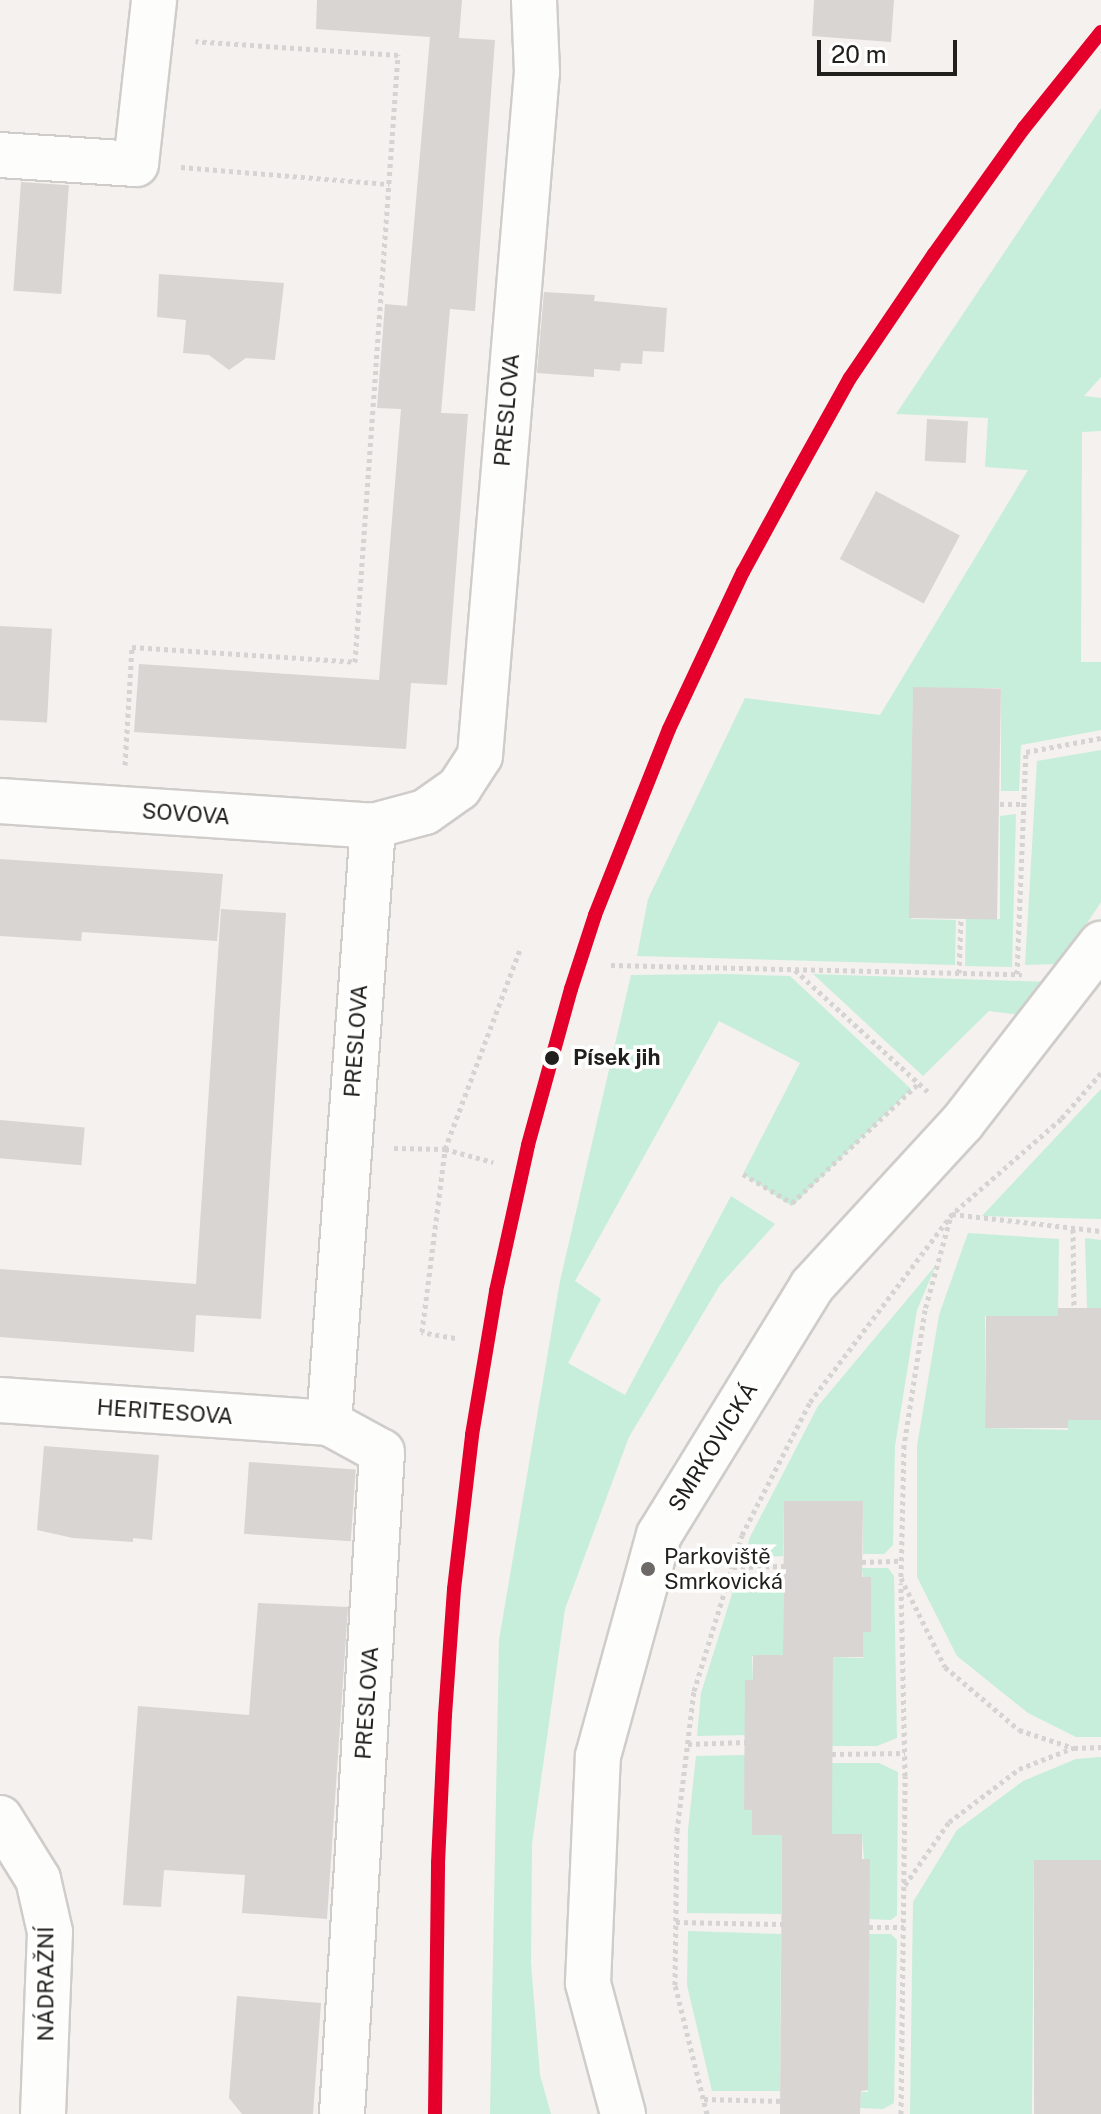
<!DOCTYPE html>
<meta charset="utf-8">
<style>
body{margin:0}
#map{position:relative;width:1101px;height:2114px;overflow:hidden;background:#f4f1ee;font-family:"Public Sans",sans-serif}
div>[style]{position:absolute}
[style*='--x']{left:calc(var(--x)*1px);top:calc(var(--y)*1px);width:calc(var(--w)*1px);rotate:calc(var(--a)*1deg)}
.green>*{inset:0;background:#c7eeda}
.building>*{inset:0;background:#d8d5d3;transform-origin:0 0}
.path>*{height:5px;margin-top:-2.5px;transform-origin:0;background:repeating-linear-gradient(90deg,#d5d4d3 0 4px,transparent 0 8px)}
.roads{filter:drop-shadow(2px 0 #cfccca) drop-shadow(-2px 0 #cfccca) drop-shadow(0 2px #cfccca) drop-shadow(0 -2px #cfccca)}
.minor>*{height:44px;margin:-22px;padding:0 22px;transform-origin:22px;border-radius:22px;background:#fdfdfc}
.rail-1>*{height:14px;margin:-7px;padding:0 7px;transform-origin:7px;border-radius:7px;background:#e4002b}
.dots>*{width:22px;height:22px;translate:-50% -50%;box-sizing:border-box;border:4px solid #fff;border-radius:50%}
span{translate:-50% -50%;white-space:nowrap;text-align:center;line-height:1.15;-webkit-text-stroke:7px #fff;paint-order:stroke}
.street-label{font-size:22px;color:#22201d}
.stop-label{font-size:22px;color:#22201d;font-weight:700}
.left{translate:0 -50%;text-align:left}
.poi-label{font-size:22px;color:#22201d}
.scale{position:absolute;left:817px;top:40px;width:140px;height:36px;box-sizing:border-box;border:4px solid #22201d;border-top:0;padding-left:10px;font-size:24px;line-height:28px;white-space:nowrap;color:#22201d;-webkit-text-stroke:6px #fff;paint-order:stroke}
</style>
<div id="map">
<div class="green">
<i style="clip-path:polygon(1101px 108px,1101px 377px,1084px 396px,1101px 398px,1101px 431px,1082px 432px,1081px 662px,1101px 662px,1101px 730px,1021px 745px,1019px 791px,1001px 791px,1001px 688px,913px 688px,911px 919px,956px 920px,955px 965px,637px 956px,648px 899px,745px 698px,880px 715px,1028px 470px,985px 467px,988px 418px,896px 414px)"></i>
<i style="clip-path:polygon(1101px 750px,1101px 902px,1060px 964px,1025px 965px,1037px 761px)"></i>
<i style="clip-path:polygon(1016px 814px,1012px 967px,965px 966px,966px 919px,1000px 919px,1000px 816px)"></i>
<i style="clip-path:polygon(726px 974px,790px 976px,911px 1089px,792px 1206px,743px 1174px,800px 1063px,719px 1021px,575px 1281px,601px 1299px,568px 1363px,625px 1395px,731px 1196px,775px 1224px,720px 1285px,629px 1437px,565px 1609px,532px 1844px,531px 1963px,540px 2075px,551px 2114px,490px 2114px,499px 1640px,560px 1281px,631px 975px)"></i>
<i style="clip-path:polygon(813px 974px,1051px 982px,1029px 1016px,989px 1011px,923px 1076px)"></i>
<i style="clip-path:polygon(1101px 1089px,1101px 1219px,982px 1216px)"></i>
<i style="clip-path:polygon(968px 1233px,1059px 1239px,1058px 1316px,985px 1316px,985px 1428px,1068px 1430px,1068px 1420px,1101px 1420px,1101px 1737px,1076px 1737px,1028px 1713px,957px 1656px,917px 1577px,917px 1446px,939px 1315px)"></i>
<i style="clip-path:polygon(1085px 1238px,1101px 1240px,1101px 1309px,1087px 1308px)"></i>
<i style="clip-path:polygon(936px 1265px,917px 1310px,895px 1446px,893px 1545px,884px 1554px,863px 1554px,863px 1501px,784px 1503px,783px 1556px,744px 1558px,750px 1537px,818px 1406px)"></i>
<i style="clip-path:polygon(862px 1568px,888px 1568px,894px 1576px,897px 1738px,877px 1746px,832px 1746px,833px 1657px,863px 1658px,863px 1632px,871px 1632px,871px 1578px,863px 1578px)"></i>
<i style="clip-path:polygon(783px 1577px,783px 1655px,752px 1656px,753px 1681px,745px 1682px,745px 1735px,697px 1736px,701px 1693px,737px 1578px)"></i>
<i style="clip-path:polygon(745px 1755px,744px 1810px,752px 1810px,753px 1835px,782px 1835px,781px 1914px,687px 1913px,688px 1830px,696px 1756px)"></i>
<i style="clip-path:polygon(1101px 1757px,1101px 1860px,1034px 1860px,1032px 2114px,910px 2114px,913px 1902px,957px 1830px,1023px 1781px,1076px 1759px)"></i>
<i style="clip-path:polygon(832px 1763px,879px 1763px,898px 1772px,897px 1915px,891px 1920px,869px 1919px,862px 1835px,832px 1835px)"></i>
<i style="clip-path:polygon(688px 1931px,781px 1934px,780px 2091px,712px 2091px,687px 1985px)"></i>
<i style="clip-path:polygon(869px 1934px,891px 1934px,897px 1940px,894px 2103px,883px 2109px,860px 2108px,861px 2092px,868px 2092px)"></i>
</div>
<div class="building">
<i style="clip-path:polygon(317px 0,462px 0,459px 38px,495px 40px,475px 311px,450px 309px,441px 413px,468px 414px,447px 685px,411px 683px,406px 749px,134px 732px,139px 664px,379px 680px,401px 409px,377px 408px,385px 304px,407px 306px,430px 37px,316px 29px)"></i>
<i style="clip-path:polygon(814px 0,894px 0,891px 42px,812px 36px)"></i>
<i style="left:21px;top:182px;width:48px;height:109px;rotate:4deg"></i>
<i style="clip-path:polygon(159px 274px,284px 283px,275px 360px,246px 358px,229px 370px,209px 355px,183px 353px,186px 320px,157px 317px)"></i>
<i style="clip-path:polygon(544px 292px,595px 295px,594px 301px,667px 308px,664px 352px,643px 351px,642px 364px,621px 363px,620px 371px,594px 369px,594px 377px,537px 373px)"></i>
<i style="left:927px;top:419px;width:41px;height:42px;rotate:3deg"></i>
<i style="left:876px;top:491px;width:95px;height:77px;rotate:28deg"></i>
<i style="left:0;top:626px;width:52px;height:94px;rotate:3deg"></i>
<i style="left:913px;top:687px;width:88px;height:231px;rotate:1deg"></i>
<i style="clip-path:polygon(0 859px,223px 874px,217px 941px,82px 932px,81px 941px,0 936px)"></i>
<i style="clip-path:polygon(221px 909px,286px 913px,261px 1319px,196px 1315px,194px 1352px,0 1337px,0 1269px,196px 1284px)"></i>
<i style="left:0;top:1120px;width:85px;height:38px;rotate:5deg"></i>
<i style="clip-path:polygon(1058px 1308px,1101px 1308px,1101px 1420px,1068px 1420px,1068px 1428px,985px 1428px,986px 1316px,1058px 1316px)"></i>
<i style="clip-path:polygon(44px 1446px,159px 1455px,152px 1540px,133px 1538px,133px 1542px,73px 1538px,37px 1530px)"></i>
<i style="left:249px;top:1462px;width:107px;height:72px;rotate:4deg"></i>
<i style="clip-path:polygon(784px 1501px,863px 1501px,862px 1577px,871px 1577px,871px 1632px,863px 1632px,863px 1657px,833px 1657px,832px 1834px,862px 1834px,862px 1859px,870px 1859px,868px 2090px,861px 2091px,860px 2114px,780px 2114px,782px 1835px,752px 1835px,752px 1810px,744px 1810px,745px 1680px,753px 1680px,753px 1655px,783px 1655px)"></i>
<i style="clip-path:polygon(258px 1603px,348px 1607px,327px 1919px,242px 1913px,245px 1875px,164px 1870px,161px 1907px,123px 1905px,138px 1706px,249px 1715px)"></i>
<i style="left:1034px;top:1860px;width:67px;height:254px"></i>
<i style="clip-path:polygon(237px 1996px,321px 2003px,313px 2114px,242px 2114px,229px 2098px)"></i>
</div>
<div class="path">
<i style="--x:181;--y:167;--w:209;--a:4.7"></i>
<i style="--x:125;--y:765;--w:118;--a:-86.6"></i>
<i style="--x:132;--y:647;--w:224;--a:3.8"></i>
<i style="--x:355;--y:662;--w:609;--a:-85.95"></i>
<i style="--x:398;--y:55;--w:203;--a:-176.1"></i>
<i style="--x:1000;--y:804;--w:23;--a:0"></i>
<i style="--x:611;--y:965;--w:411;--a:1.3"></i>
<i style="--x:795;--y:970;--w:182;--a:42.5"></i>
<i style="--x:959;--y:973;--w:55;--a:-87.9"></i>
<i style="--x:1017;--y:974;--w:222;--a:-87.7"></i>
<i style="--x:1026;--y:752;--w:76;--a:-10.6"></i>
<i style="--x:1101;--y:1073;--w:61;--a:131"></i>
<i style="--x:1061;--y:1119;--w:145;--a:138.9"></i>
<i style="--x:952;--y:1214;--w:150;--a:6.5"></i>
<i style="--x:394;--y:1148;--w:51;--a:1.1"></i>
<i style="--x:445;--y:1149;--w:216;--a:-69.4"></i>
<i style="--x:743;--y:1174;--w:57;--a:30.6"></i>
<i style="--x:792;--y:1203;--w:175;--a:-43.4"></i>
<i style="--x:950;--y:1219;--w:94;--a:105.4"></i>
<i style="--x:925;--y:1310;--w:137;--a:98.8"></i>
<i style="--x:904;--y:1445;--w:133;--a:91.3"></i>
<i style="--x:901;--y:1578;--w:99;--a:63.7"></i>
<i style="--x:945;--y:1667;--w:97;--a:40.4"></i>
<i style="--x:1019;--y:1730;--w:58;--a:18.1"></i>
<i style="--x:1074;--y:1748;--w:27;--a:-2"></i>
<i style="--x:1073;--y:1229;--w:79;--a:89.3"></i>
<i style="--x:455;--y:1338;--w:34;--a:-170"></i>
<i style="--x:422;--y:1332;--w:184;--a:-82.8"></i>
<i style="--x:445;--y:1149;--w:50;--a:15.2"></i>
<i style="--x:862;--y:1562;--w:38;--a:-2"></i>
<i style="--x:733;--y:1567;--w:53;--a:-1.1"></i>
<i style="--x:688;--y:1744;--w:59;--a:-1.9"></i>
<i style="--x:832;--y:1754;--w:73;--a:-0.8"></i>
<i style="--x:905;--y:1885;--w:77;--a:-55.1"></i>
<i style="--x:949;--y:1822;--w:88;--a:-37.1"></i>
<i style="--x:1019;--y:1769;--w:58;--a:-21.3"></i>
<i style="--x:676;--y:1922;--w:108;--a:1.1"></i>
<i style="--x:869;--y:1927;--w:35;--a:0"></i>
<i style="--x:704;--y:2099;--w:79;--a:1.5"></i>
<i style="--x:707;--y:2114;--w:133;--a:-103.9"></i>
<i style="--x:675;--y:1985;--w:154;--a:-89.3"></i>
<i style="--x:677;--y:1831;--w:141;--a:-83.1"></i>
<i style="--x:694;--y:1691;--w:163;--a:-72.9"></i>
<i style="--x:742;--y:1535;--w:149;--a:-62.9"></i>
<i style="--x:810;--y:1402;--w:236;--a:-52.9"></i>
<i style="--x:901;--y:2114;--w:338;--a:-89.3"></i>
<i style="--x:905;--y:1776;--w:193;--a:-91.2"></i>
</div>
<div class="roads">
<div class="minor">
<i style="--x:0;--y:155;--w:136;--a:3.8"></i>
<i style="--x:136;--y:164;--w:165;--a:-83.7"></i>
<i style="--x:0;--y:801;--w:374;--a:3.8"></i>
<i style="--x:0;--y:1400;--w:330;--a:4"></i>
<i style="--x:329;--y:1423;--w:60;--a:28.7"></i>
<i style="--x:382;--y:1452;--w:663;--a:93.46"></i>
<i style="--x:329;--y:1423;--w:599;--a:-85.78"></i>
<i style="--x:373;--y:826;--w:54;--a:-15.1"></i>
<i style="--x:425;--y:812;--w:42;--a:-35.2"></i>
<i style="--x:459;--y:788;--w:38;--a:-57"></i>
<i style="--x:480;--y:756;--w:686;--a:-85.24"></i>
<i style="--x:537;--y:72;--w:72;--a:-92.4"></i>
<i style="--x:0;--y:1818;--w:72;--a:58.1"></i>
<i style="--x:38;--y:1879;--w:54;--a:77.2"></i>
<i style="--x:50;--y:1932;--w:182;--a:92.2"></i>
<i style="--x:623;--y:2114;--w:136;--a:-105"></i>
<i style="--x:588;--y:1983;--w:227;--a:-87.5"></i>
<i style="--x:598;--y:1756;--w:229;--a:-74.6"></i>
<i style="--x:659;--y:1535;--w:292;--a:-58.4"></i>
<i style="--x:812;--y:1286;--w:222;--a:-47.4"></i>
<i style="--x:962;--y:1123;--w:227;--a:-52.2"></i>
</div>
</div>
<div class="rail-1">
<i style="--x:435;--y:2114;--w:251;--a:-89.3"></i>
<i style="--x:438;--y:1863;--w:148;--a:-87.3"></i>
<i style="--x:445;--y:1715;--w:126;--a:-85.9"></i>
<i style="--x:454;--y:1589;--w:155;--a:-83.3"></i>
<i style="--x:472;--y:1435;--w:146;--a:-80.5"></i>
<i style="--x:496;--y:1291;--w:149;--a:-77.6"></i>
<i style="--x:528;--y:1145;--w:162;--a:-74.6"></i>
<i style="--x:571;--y:989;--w:78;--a:-72"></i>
<i style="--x:595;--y:915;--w:200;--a:-68.3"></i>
<i style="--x:669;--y:729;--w:174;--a:-64.8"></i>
<i style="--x:743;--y:572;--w:102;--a:-61.4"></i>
<i style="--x:792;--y:482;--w:119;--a:-60.9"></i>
<i style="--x:850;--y:378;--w:150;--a:-55.9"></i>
<i style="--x:934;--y:254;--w:155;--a:-54.5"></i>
<i style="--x:1024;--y:128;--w:123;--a:-51.3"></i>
</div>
<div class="dots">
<i style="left:552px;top:1058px;background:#22201d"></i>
<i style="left:648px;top:1569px;background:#6c6966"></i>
</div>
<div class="street-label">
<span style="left:507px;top:410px;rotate:-85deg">PRESLOVA</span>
<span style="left:186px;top:814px;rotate:4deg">SOVOVA</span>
<span style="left:356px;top:1041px;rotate:-86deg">PRESLOVA</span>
<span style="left:165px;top:1412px;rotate:4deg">HERITESOVA</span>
<span style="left:713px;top:1447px;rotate:-58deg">SMRKOVICKÁ</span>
<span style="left:367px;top:1703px;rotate:-86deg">PRESLOVA</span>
<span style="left:46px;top:1984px;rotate:-90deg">NÁDRAŽNÍ</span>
</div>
<div class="stop-label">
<span class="left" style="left:573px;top:1058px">Písek jih</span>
</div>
<div class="poi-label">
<span class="left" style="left:664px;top:1569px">Parkoviště<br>Smrkovická</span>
</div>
<div class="scale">20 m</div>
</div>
